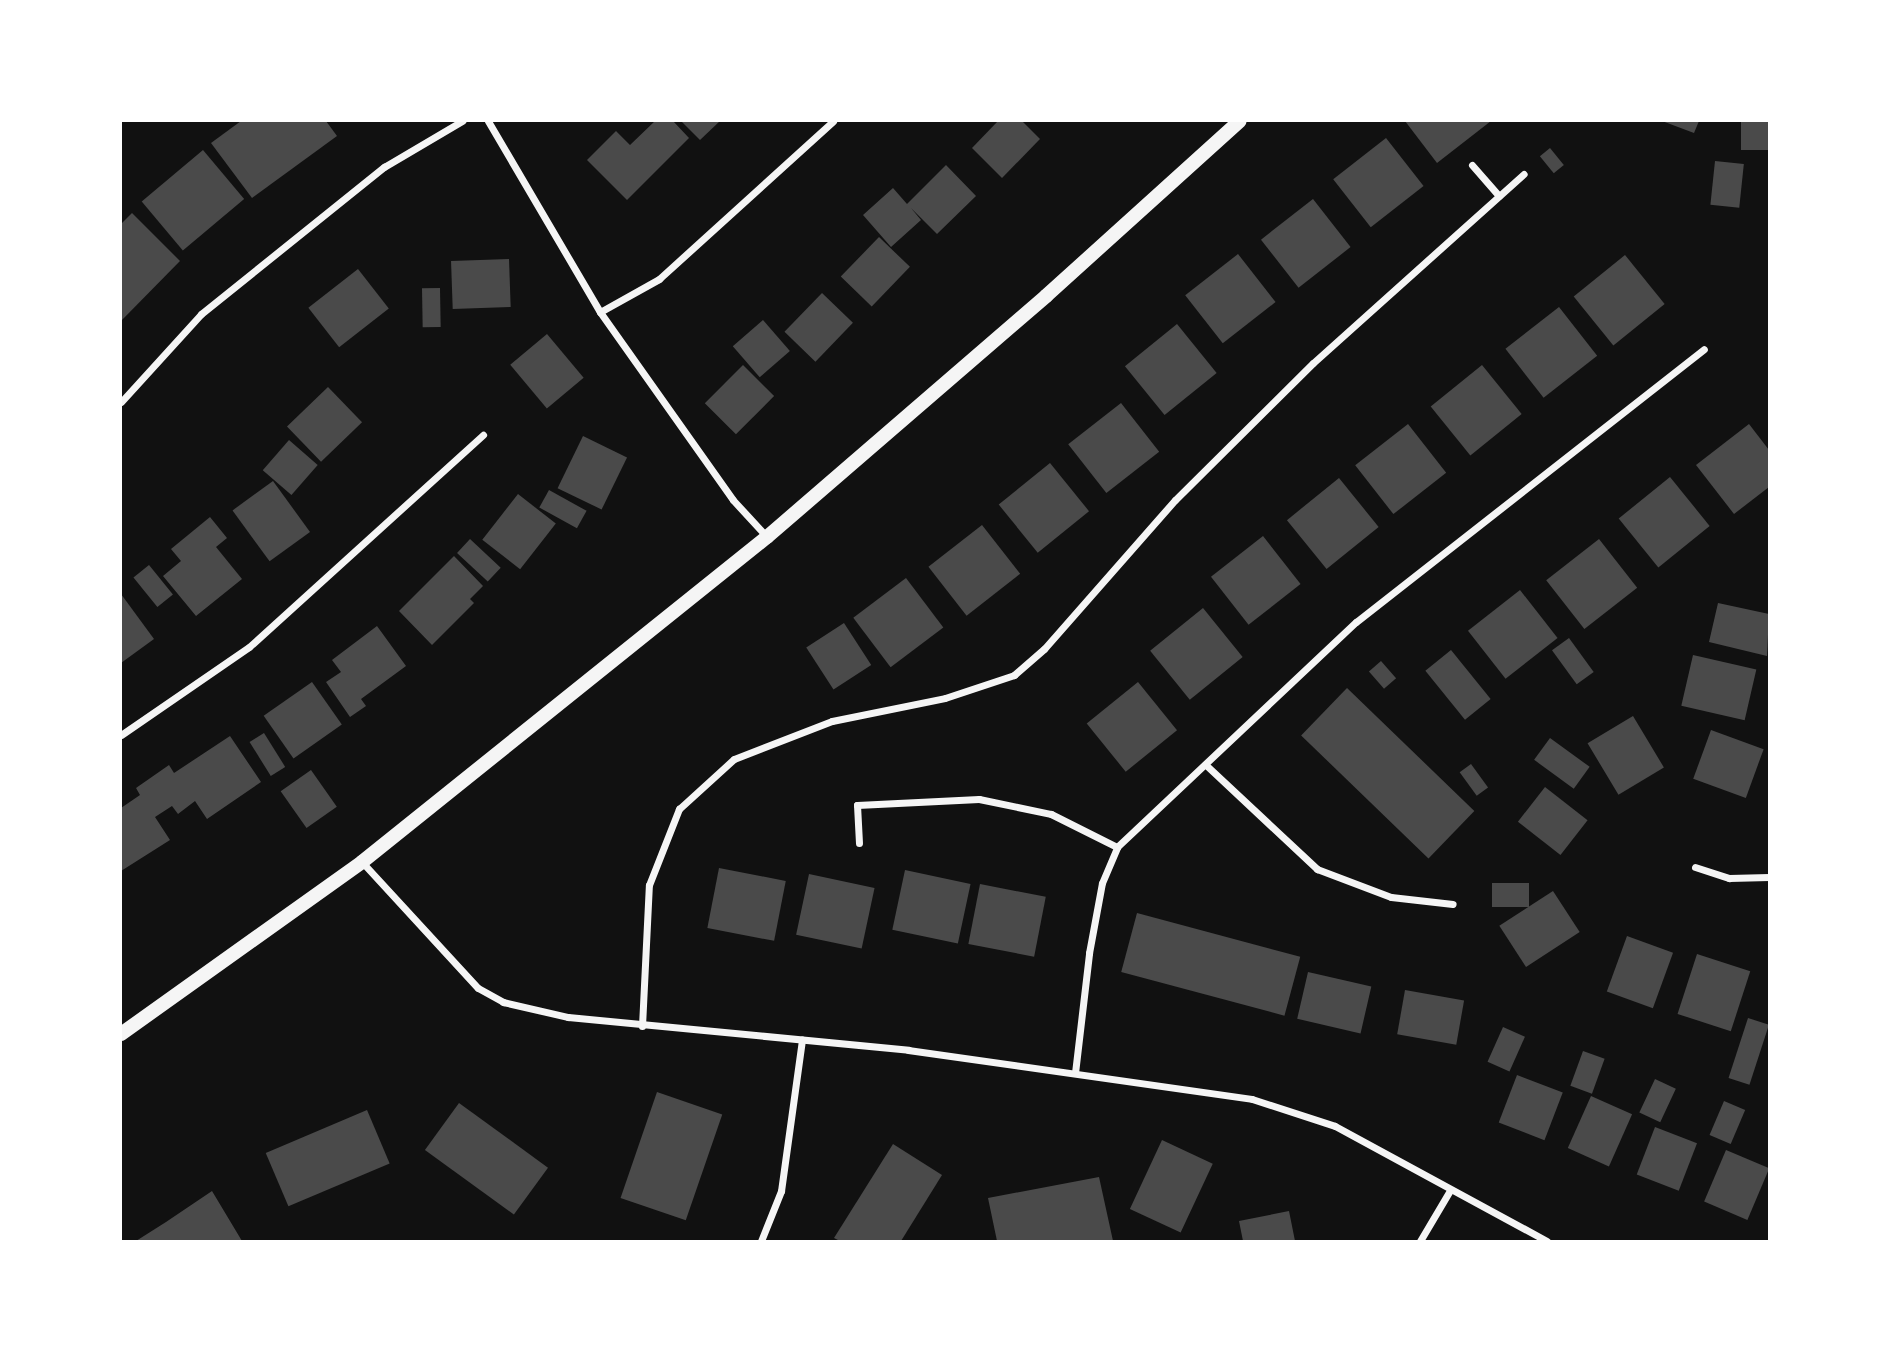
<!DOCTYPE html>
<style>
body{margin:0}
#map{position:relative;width:1890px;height:1362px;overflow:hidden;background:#111;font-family:Jost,sans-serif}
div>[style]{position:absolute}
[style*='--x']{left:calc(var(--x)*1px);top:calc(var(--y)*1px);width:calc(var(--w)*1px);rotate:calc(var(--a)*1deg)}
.building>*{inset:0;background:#4a4a4a;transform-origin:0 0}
.minor>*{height:7px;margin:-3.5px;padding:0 3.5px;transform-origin:3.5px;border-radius:3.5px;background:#f5f5f5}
.secondary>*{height:14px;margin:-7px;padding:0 7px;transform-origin:7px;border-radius:7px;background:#f5f5f5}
span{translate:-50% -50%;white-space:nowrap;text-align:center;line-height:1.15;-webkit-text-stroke:6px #fff;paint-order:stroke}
.frame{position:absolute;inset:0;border:122px solid #fff;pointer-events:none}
</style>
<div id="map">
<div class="building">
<i style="clip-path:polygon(241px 121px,326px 121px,337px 136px,252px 198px,211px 143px)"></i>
<i style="clip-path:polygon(655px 121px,673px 121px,689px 138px,627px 200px,587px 160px,616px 131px,630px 145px)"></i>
<i style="clip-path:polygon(681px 121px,720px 121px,700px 140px)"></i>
<i style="clip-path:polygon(998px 121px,1022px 121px,1040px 139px,1002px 178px,972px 148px)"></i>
<i style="clip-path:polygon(1405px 121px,1491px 121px,1437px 163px)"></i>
<i style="clip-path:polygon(1662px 121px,1699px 121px,1694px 133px)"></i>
<i style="left:1741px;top:121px;width:28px;height:29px"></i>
<i style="left:1386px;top:138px;width:61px;height:67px;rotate:52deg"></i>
<i style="left:1550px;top:148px;width:22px;height:13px;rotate:51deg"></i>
<i style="left:203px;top:150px;width:64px;height:80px;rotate:50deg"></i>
<i style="left:1715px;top:161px;width:29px;height:44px;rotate:6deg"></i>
<i style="clip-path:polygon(946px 165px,976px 196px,937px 234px,911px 208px,921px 220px,891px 247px,863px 215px,893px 188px,907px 204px)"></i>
<i style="left:1313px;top:199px;width:61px;height:66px;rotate:52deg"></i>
<i style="clip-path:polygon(132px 213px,180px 261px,121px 321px,121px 224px)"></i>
<i style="left:879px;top:237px;width:43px;height:55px;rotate:44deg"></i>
<i style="left:1238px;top:254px;width:61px;height:67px;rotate:52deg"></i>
<i style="left:1625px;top:255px;width:63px;height:66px;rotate:51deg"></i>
<i style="left:509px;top:259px;width:48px;height:58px;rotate:88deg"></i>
<i style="left:358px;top:269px;width:50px;height:63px;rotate:52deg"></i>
<i style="left:440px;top:288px;width:39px;height:18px;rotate:89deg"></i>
<i style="left:822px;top:293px;width:43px;height:54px;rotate:44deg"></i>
<i style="left:1559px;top:307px;width:62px;height:68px;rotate:52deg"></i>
<i style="left:763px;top:320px;width:41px;height:40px;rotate:49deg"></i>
<i style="left:1177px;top:324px;width:63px;height:67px;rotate:51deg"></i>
<i style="left:547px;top:334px;width:57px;height:48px;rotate:50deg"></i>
<i style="left:743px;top:365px;width:44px;height:54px;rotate:45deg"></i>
<i style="left:1482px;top:365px;width:63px;height:66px;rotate:51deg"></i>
<i style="left:328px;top:387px;width:49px;height:57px;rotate:46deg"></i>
<i style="left:1121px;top:403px;width:62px;height:67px;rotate:52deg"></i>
<i style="left:1408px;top:424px;width:62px;height:67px;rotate:52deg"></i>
<i style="clip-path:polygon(1749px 424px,1769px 450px,1769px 487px,1734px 514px,1696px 465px)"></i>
<i style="left:583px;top:436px;width:49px;height:58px;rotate:26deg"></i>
<i style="left:289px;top:440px;width:38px;height:40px;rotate:41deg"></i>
<i style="left:1050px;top:463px;width:62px;height:66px;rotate:51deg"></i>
<i style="left:1670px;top:477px;width:63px;height:66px;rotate:51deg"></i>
<i style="left:1339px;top:478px;width:63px;height:67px;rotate:51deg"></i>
<i style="left:273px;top:481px;width:63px;height:50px;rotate:54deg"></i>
<i style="left:549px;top:490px;width:43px;height:20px;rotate:29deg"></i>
<i style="left:518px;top:494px;width:48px;height:58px;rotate:38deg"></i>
<i style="clip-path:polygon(210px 517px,227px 538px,216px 547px,242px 579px,196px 616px,163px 576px,181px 561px,171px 549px)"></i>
<i style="left:982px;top:525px;width:62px;height:68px;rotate:52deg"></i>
<i style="left:1263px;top:536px;width:61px;height:66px;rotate:52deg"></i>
<i style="left:470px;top:539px;width:42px;height:19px;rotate:43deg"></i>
<i style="left:1599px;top:539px;width:62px;height:67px;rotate:52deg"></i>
<i style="clip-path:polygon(454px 556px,483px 586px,470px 599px,474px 603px,432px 645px,399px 611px)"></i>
<i style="left:149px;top:565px;width:38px;height:20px;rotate:51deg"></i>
<i style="left:906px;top:578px;width:62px;height:66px;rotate:53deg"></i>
<i style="left:1520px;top:590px;width:61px;height:66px;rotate:52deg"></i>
<i style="clip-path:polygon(121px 594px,154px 639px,121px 663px)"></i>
<i style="clip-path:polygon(1718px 603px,1769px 614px,1767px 656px,1709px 642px)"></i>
<i style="left:1203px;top:608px;width:63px;height:68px;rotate:51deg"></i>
<i style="left:844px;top:623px;width:50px;height:45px;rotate:57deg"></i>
<i style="clip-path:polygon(377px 626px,406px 666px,361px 699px,366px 706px,350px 717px,326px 682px,341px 672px,332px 660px)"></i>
<i style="left:1569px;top:638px;width:42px;height:21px;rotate:54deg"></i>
<i style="left:1451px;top:650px;width:63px;height:33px;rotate:51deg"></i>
<i style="left:1693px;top:655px;width:65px;height:52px;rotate:13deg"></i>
<i style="left:1381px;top:661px;width:23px;height:16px;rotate:49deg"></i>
<i style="left:312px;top:682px;width:52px;height:59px;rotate:55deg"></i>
<i style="left:1138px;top:682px;width:62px;height:66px;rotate:51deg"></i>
<i style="left:1347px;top:688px;width:177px;height:66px;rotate:44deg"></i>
<i style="left:1633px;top:716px;width:60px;height:53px;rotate:59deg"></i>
<i style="left:1711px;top:730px;width:56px;height:52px;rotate:20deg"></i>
<i style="left:264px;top:733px;width:40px;height:17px;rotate:58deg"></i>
<i style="clip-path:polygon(230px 736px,261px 782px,207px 819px,195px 801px,178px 814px,172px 806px,155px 817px,170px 840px,121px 871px,121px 808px,140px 795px,136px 788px,169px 765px,174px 773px)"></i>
<i style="left:1550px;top:738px;width:49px;height:27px;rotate:36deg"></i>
<i style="left:1471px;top:764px;width:29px;height:14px;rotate:54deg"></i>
<i style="left:311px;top:770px;width:45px;height:37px;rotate:55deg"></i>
<i style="left:1545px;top:787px;width:54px;height:44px;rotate:38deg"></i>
<i style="left:719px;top:868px;width:68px;height:61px;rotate:11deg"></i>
<i style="left:905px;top:870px;width:67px;height:61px;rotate:12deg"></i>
<i style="left:809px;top:874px;width:67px;height:62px;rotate:12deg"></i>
<i style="left:1492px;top:883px;width:37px;height:24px"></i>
<i style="left:980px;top:884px;width:67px;height:61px;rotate:11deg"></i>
<i style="left:1553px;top:891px;width:49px;height:64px;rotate:57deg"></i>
<i style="left:1137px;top:913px;width:169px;height:61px;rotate:15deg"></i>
<i style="left:1627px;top:936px;width:49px;height:59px;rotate:20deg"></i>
<i style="left:1697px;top:954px;width:56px;height:63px;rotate:18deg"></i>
<i style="left:1308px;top:972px;width:65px;height:48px;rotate:13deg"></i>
<i style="left:1405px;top:990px;width:60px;height:45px;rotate:10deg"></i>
<i style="left:1748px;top:1018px;width:22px;height:63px;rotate:18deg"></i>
<i style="left:1503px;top:1027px;width:24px;height:38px;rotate:24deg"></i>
<i style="left:1583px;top:1051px;width:23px;height:37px;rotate:20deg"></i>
<i style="left:1517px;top:1075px;width:49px;height:51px;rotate:21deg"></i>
<i style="left:1655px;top:1079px;width:23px;height:37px;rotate:25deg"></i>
<i style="left:657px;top:1092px;width:69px;height:112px;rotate:19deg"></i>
<i style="left:1591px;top:1096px;width:45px;height:57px;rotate:24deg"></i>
<i style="left:1724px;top:1101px;width:23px;height:37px;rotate:23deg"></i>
<i style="left:459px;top:1103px;width:110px;height:58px;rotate:36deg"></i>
<i style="left:367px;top:1110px;width:58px;height:110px;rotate:67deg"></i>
<i style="left:1655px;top:1127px;width:45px;height:51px;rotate:21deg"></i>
<i style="left:1162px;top:1140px;width:56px;height:76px;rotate:25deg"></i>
<i style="clip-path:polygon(893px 1144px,942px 1175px,901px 1241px,840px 1241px,834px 1238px)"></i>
<i style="left:1726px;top:1150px;width:47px;height:56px;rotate:23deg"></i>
<i style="clip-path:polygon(1099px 1177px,1113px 1241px,997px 1241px,988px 1198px)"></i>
<i style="clip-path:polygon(212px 1191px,242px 1241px,136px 1241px,166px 1222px)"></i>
<i style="clip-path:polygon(1289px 1211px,1295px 1241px,1243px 1241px,1239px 1221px)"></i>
</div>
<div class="minor">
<i style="--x:488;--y:121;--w:221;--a:59.6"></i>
<i style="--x:600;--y:312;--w:230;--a:54.7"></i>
<i style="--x:733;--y:500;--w:50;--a:47.4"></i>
<i style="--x:1472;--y:165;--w:41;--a:48.9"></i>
<i style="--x:600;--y:312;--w:68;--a:-29.2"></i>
<i style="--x:659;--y:279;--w:235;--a:-42.2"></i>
<i style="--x:121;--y:402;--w:119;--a:-47.7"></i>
<i style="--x:201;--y:314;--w:235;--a:-38.8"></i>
<i style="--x:384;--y:167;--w:91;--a:-30.5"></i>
<i style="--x:121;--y:735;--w:155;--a:-34.5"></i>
<i style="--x:249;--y:647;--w:316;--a:-42.2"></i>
<i style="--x:1207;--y:766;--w:151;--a:43.1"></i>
<i style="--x:1317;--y:869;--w:79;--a:20.7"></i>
<i style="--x:1391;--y:897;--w:62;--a:6.4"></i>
<i style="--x:859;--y:843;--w:38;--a:-93"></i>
<i style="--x:857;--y:805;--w:122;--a:-2.8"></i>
<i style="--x:979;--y:799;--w:74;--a:11.8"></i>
<i style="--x:1051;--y:814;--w:74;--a:26.6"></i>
<i style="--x:362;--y:862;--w:171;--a:47.4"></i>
<i style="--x:478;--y:988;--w:29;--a:29"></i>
<i style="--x:503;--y:1002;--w:67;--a:13"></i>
<i style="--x:568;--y:1017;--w:342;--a:5.5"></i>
<i style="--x:908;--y:1050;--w:347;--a:8.1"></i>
<i style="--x:1252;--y:1099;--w:87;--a:18"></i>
<i style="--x:1335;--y:1126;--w:241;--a:28.5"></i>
<i style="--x:1695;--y:867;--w:36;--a:18"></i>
<i style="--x:1729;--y:878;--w:40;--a:-1.4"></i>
<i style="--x:642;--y:1026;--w:141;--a:-87.2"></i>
<i style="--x:649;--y:885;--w:82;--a:-68.5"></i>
<i style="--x:679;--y:809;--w:74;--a:-42.3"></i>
<i style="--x:734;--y:759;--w:105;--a:-21.2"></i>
<i style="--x:832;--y:721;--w:115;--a:-11.5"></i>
<i style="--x:945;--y:698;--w:73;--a:-18.4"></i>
<i style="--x:1014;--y:675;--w:40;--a:-41"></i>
<i style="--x:1044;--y:649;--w:198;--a:-48.7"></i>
<i style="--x:1175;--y:500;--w:194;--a:-44.8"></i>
<i style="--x:1313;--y:363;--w:283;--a:-41.9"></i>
<i style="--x:1075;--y:1073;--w:121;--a:-83.3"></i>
<i style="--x:1089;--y:953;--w:71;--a:-79.5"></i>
<i style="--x:1102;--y:883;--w:39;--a:-67"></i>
<i style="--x:1117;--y:847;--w:328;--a:-43.3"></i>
<i style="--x:1356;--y:622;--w:442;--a:-38.1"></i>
<i style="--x:761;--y:1241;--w:54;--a:-68.2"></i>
<i style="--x:781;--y:1191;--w:153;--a:-82.1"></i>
<i style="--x:1420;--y:1241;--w:57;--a:-59.4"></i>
</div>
<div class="secondary">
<i style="--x:121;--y:1034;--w:296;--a:-35.5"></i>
<i style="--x:362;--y:862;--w:519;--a:-38.75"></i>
<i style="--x:767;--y:537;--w:369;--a:-40.8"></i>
<i style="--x:1046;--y:296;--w:261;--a:-42.1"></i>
</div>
<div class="frame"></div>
</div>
